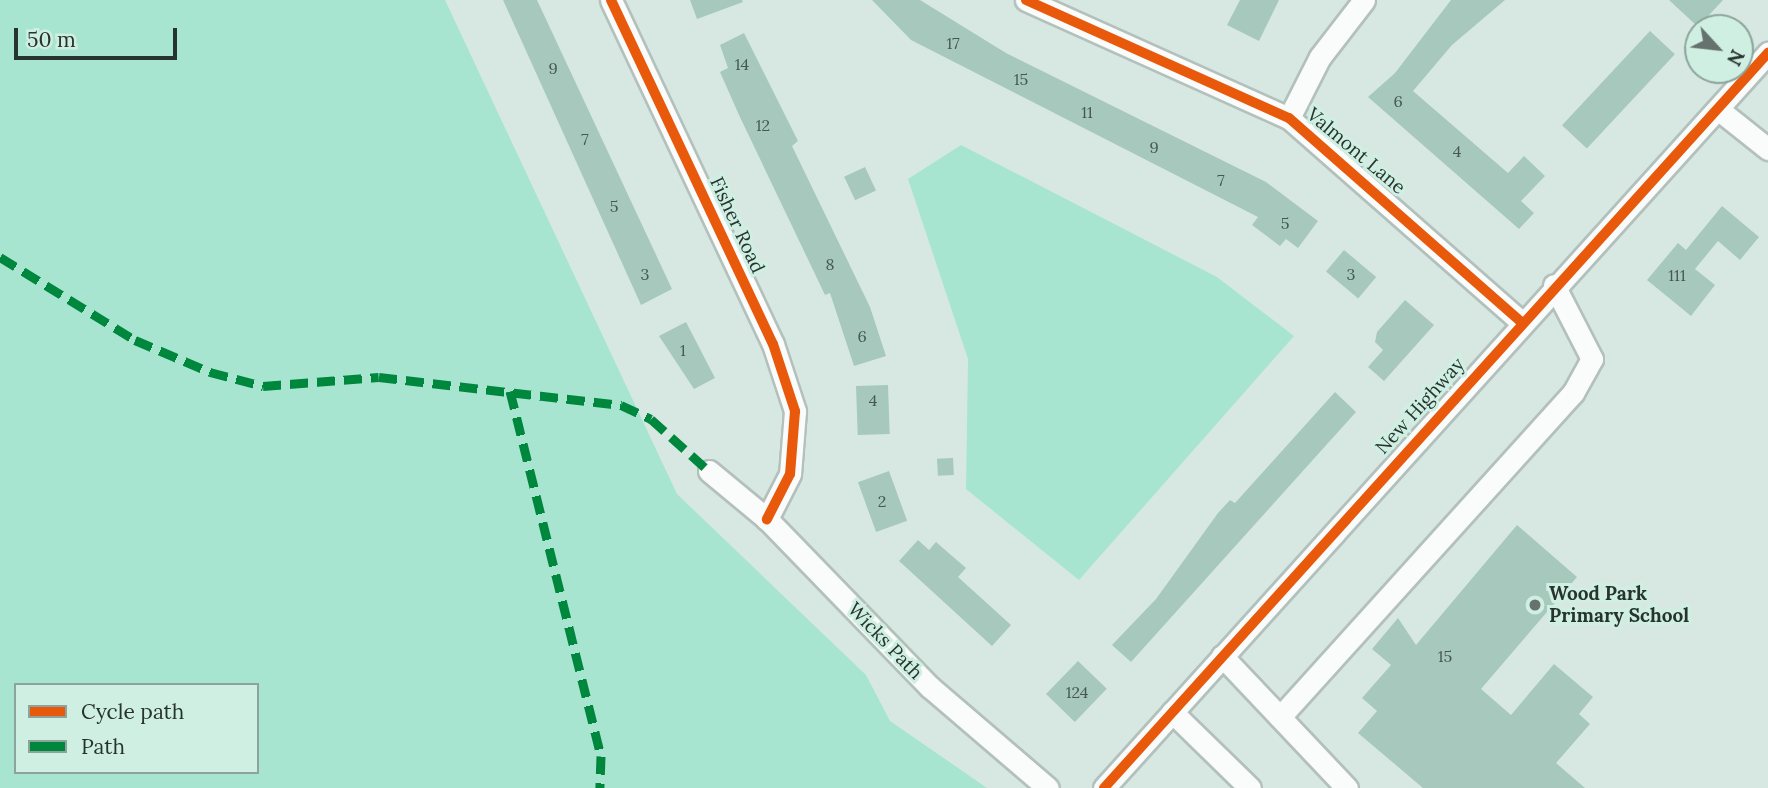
<!DOCTYPE html>
<style>
body{margin:0}
#map{position:relative;width:1768px;height:788px;overflow:hidden;background:#d7e8e2;font-family:Lora,serif}
div>[style]{position:absolute}
[style*='--x']{left:calc(var(--x)*1px);top:calc(var(--y)*1px);width:calc(var(--w)*1px);rotate:calc(var(--a)*1deg)}
.green>*{inset:0;background:#a7e5d0}
.building>*{inset:0;background:#a6c8bd;transform-origin:0 0}
.roads{filter:drop-shadow(2px 0 #b3c0bc) drop-shadow(-2px 0 #b3c0bc) drop-shadow(0 2px #b3c0bc) drop-shadow(0 -2px #b3c0bc)}
.minor>*{height:21px;margin:-10.5px;padding:0 10.5px;transform-origin:10.5px;border-radius:10.5px;background:#f9fcfb}
.quiet>*{height:9px;margin-top:-4.5px;transform-origin:0;background:repeating-linear-gradient(90deg,#00873e 0 18px,transparent 0 27px)}
.cycleway>*{height:10px;margin:-5px;padding:0 5px;transform-origin:5px;border-radius:5px;background:#e8590c}
.dots>*{width:19px;height:19px;translate:-50% -50%;box-sizing:border-box;border:4px solid #d0efe3;border-radius:50%}
span{translate:-50% -50%;white-space:nowrap;text-align:center;line-height:1.15;-webkit-text-stroke:6px #d0efe3;paint-order:stroke}
.number-label{font-size:16px;color:#475852}
.number-label span{-webkit-text-stroke-width:0}
.street-label{font-size:19px;color:#27332f}
.poi-label{font-size:19px;color:#27332f;font-weight:700}
.left{translate:0 -50%;text-align:left}
.legend{position:absolute;left:14px;top:683px;width:245px;height:91px;box-sizing:border-box;background:#d0efe3;border:2px solid #8ca49b;margin:0;padding:9px 12px;list-style:none;font-size:21px;color:#27332f}
.legend li{display:flex;align-items:center;gap:14px;height:35px}
.legend b{width:35px;border:2px solid #8ca49b}
.north{position:absolute;left:1684px;top:14px;width:70px;height:70px;box-sizing:border-box;background:#d0efe3;border:2px solid #8ca49b;border-radius:50%;rotate:117deg;font-size:19px;font-weight:700;line-height:28px;text-align:center;color:#27332f}
.north::after{content:'';display:block;margin:auto;width:24px;height:32px;background:#65726e;clip-path:polygon(50% 0,100% 100%,50% 72%,0 100%)}
.scale{position:absolute;left:14px;top:28px;width:163px;height:32px;box-sizing:border-box;border:4px solid #27332f;border-top:0;padding-left:9px;font-size:21px;line-height:24px;white-space:nowrap;color:#27332f;-webkit-text-stroke:5px #d0efe3;paint-order:stroke}
</style>
<div id="map">
<div class="green">
<i style="clip-path:polygon(evenodd,0 0,445px 0,677px 494px,866px 675px,890px 721px,987px 788px,0 788px,0 0,16px 685px,257px 685px,257px 772px,16px 772px,16px 685px)"></i>
<i style="clip-path:polygon(961px 145px,1217px 277px,1294px 336px,1079px 580px,966px 489px,968px 359px,908px 179px)"></i>
</div>
<div class="building">
<i style="clip-path:polygon(503px 0,537px 0,672px 289px,641px 305px)"></i>
<i style="clip-path:polygon(690px 0,742px 0,743px 2px,697px 19px)"></i>
<i style="clip-path:polygon(872px 0,920px 0,1006px 53px,1266px 182px,1318px 221px,1298px 248px,1286px 239px,1280px 246px,1252px 225px,1258px 217px,911px 40px)"></i>
<i style="clip-path:polygon(1240px 0,1279px 0,1259px 41px,1227px 25px)"></i>
<i style="clip-path:polygon(1451px 0,1505px 0,1452px 45px,1413px 91px,1508px 173px,1524px 156px,1545px 176px,1521px 201px,1534px 213px,1519px 229px,1368px 97px,1395px 73px)"></i>
<i style="clip-path:polygon(1669px 0,1723px 0,1698px 27px)"></i>
<i style="left:1650px;top:31px;width:34px;height:129px;rotate:43deg"></i>
<i style="clip-path:polygon(744px 33px,798px 141px,792px 146px,870px 307px,886px 356px,854px 366px,830px 293px,825px 295px,739px 115px,720px 72px,728px 68px,720px 45px)"></i>
<i style="left:865px;top:167px;width:26px;height:23px;rotate:65deg"></i>
<i style="clip-path:polygon(1722px 206px,1759px 237px,1740px 260px,1718px 241px,1695px 269px,1715px 285px,1691px 316px,1647px 280px,1678px 243px,1686px 250px)"></i>
<i style="left:1344px;top:250px;width:42px;height:28px;rotate:40deg"></i>
<i style="clip-path:polygon(1405px 300px,1434px 325px,1384px 381px,1368px 367px,1383px 350px,1375px 342px,1377px 332px)"></i>
<i style="clip-path:polygon(686px 322px,715px 378px,694px 389px,659px 336px)"></i>
<i style="left:888px;top:385px;width:49px;height:32px;rotate:88deg"></i>
<i style="clip-path:polygon(1335px 392px,1356px 412px,1131px 662px,1112px 645px,1156px 599px,1218px 513px,1230px 500px,1235px 503px)"></i>
<i style="left:953px;top:458px;width:17px;height:16px;rotate:87deg"></i>
<i style="left:889px;top:471px;width:53px;height:33px;rotate:70deg"></i>
<i style="clip-path:polygon(1517px 525px,1577px 577px,1481px 689px,1511px 715px,1554px 664px,1593px 697px,1579px 714px,1590px 724px,1556px 763px,1585px 788px,1423px 788px,1358px 733px,1377px 711px,1362px 698px,1391px 665px,1372px 649px,1398px 618px,1416px 645px)"></i>
<i style="clip-path:polygon(918px 540px,929px 550px,936px 542px,966px 568px,958px 577px,1011px 625px,992px 646px,899px 561px)"></i>
<i style="left:1078px;top:661px;width:40px;height:46px;rotate:44deg"></i>
</div>
<div class="roads">
<div class="minor">
<i style="--x:611;--y:0;--w:380;--a:64.8"></i>
<i style="--x:773;--y:344;--w:71;--a:71.8"></i>
<i style="--x:795;--y:411;--w:63;--a:94.5"></i>
<i style="--x:790;--y:474;--w:51;--a:117.1"></i>
<i style="--x:1026;--y:0;--w:288;--a:24.2"></i>
<i style="--x:1289;--y:118;--w:308;--a:41.3"></i>
<i style="--x:1719;--y:110;--w:63;--a:38.5"></i>
<i style="--x:1289;--y:118;--w:68;--a:-63.1"></i>
<i style="--x:1320;--y:57;--w:72;--a:-52.3"></i>
<i style="--x:709;--y:471;--w:75;--a:39.6"></i>
<i style="--x:767;--y:519;--w:234;--a:45.9"></i>
<i style="--x:930;--y:687;--w:155;--a:40.6"></i>
<i style="--x:1222;--y:656;--w:182;--a:46.6"></i>
<i style="--x:1172;--y:712;--w:109;--a:44.3"></i>
<i style="--x:1280;--y:717;--w:437;--a:-47.9"></i>
<i style="--x:1573;--y:393;--w:39;--a:-61"></i>
<i style="--x:1592;--y:359;--w:83;--a:-117.2"></i>
<i style="--x:1104;--y:788;--w:991;--a:-47.91"></i>
</div>
</div>
<div class="quiet">
<i style="--x:0;--y:257;--w:158;--a:31.6"></i>
<i style="--x:135;--y:340;--w:82;--a:23.1"></i>
<i style="--x:210;--y:372;--w:55;--a:14.8"></i>
<i style="--x:263;--y:386;--w:116;--a:-4.4"></i>
<i style="--x:379;--y:377;--w:244;--a:6.6"></i>
<i style="--x:621;--y:405;--w:33;--a:25"></i>
<i style="--x:651;--y:419;--w:78;--a:41.9"></i>
<i style="--x:510;--y:391;--w:376;--a:76"></i>
<i style="--x:601;--y:756;--w:32;--a:92"></i>
</div>
<div class="cycleway">
<i style="--x:611;--y:0;--w:380;--a:64.8"></i>
<i style="--x:773;--y:344;--w:71;--a:71.8"></i>
<i style="--x:795;--y:411;--w:63;--a:94.5"></i>
<i style="--x:790;--y:474;--w:51;--a:117.1"></i>
<i style="--x:1026;--y:0;--w:288;--a:24.2"></i>
<i style="--x:1289;--y:118;--w:308;--a:41.3"></i>
<i style="--x:1104;--y:788;--w:991;--a:-47.91"></i>
</div>
<div class="dots">
<i style="left:1535px;top:605px;background:#65726e"></i>
</div>
<div class="number-label">
<span style="left:953px;top:43px">17</span>
<span style="left:742px;top:64px">14</span>
<span style="left:553px;top:68px">9</span>
<span style="left:1021px;top:79px">15</span>
<span style="left:1398px;top:101px">6</span>
<span style="left:1087px;top:112px">11</span>
<span style="left:763px;top:125px">12</span>
<span style="left:585px;top:139px">7</span>
<span style="left:1154px;top:147px">9</span>
<span style="left:1457px;top:151px">4</span>
<span style="left:1221px;top:180px">7</span>
<span style="left:614px;top:206px">5</span>
<span style="left:1285px;top:223px">5</span>
<span style="left:830px;top:264px">8</span>
<span style="left:645px;top:274px">3</span>
<span style="left:1351px;top:274px">3</span>
<span style="left:1677px;top:275px">111</span>
<span style="left:862px;top:336px">6</span>
<span style="left:683px;top:350px">1</span>
<span style="left:873px;top:400px">4</span>
<span style="left:882px;top:501px">2</span>
<span style="left:1445px;top:656px">15</span>
<span style="left:1077px;top:692px">124</span>
</div>
<div class="street-label">
<span style="left:1356px;top:151px;rotate:40deg">Valmont Lane</span>
<span style="left:737px;top:225px;rotate:65deg">Fisher Road</span>
<span style="left:1420px;top:406px;rotate:-48deg">New Highway</span>
<span style="left:885px;top:641px;rotate:46deg">Wicks Path</span>
</div>
<div class="poi-label">
<span class="left" style="left:1549px;top:605px">Wood Park<br>Primary School</span>
</div>
<ul class="legend">
<li><b style="height:9px;background:#e8590c"></b>Cycle path</li>
<li><b style="height:9px;background:#00873e"></b>Path</li>
</ul>
<div class="north">N</div>
<div class="scale">50 m</div>
</div>
